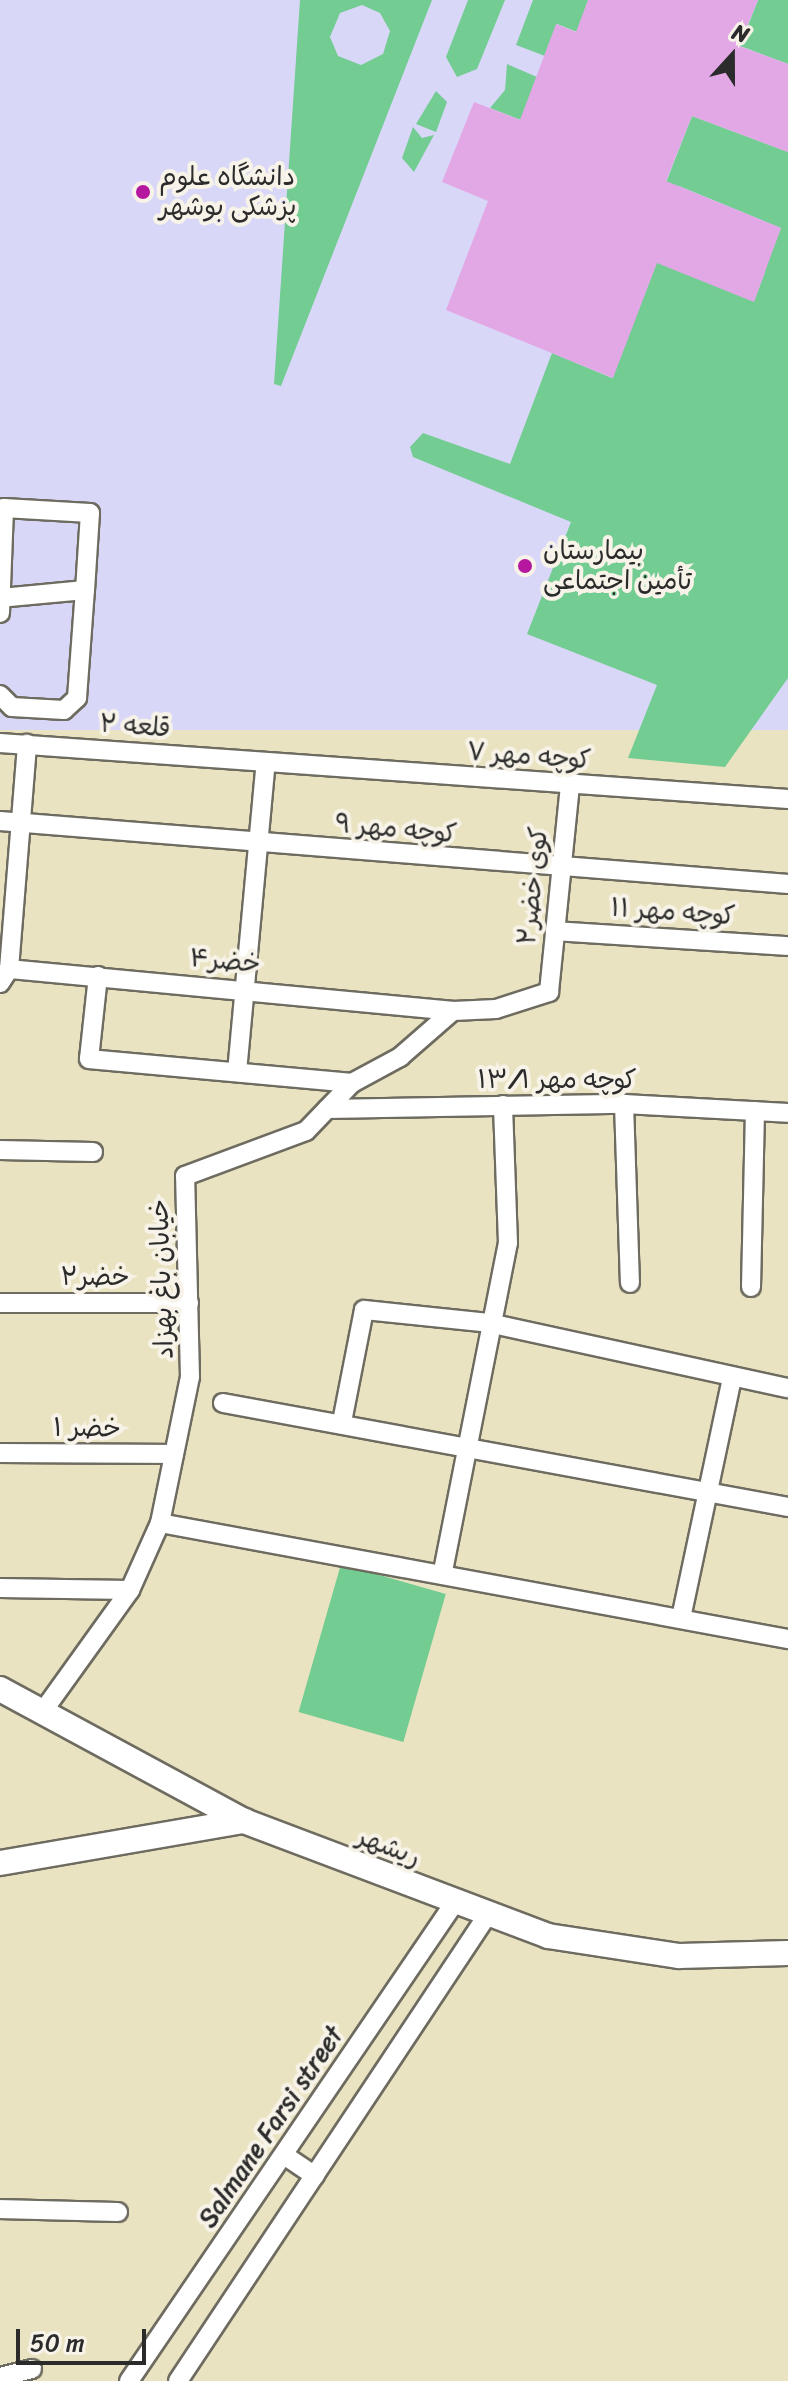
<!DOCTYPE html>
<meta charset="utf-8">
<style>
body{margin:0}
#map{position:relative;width:788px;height:2381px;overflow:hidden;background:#eae3c2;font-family:Sriracha,"Playpen Sans Arabic",sans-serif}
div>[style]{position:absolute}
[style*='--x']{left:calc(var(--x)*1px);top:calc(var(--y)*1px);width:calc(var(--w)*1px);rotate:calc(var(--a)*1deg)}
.built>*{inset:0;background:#d9d7f8;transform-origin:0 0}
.green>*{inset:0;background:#73cc92;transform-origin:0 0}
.building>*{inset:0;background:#e2a8e6}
.roads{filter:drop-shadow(2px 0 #6e6b60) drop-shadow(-2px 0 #6e6b60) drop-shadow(0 2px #6e6b60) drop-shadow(0 -2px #6e6b60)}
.street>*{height:18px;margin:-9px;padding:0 9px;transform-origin:9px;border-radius:9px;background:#fff}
.secondary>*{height:24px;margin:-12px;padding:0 12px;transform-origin:12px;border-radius:12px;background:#fff}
.dots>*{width:22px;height:22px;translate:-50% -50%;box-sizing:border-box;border:4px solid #f7f3e8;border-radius:50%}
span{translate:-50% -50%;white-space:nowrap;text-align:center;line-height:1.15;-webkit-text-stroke:8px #f7f3e8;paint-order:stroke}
.poi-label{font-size:26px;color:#2b2b2b}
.left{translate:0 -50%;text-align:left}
.street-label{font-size:26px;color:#2b2b2b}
.north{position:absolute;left:692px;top:16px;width:80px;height:80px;-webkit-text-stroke:6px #f7f3e8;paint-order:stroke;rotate:21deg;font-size:22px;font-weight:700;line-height:32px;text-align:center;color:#2b2b2b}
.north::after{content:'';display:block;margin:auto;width:28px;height:36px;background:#2b2b2b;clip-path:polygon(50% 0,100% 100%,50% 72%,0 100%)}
.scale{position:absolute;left:16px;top:2329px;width:130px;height:36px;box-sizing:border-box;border:4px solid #2b2b2b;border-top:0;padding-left:10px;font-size:24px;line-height:28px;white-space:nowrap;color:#2b2b2b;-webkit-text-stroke:6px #f7f3e8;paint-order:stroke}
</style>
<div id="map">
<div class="built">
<i style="left:0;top:0;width:788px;height:730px"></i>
</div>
<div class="green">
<i style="clip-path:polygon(evenodd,300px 0,432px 0,281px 386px,274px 384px,300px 0,362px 5px,380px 13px,390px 31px,383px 54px,361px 65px,338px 56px,330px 37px,340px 13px,362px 5px)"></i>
<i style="clip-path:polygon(468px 0,505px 0,477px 69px,457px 77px,446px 57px)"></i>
<i style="clip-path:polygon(533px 0,588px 0,582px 18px,605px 43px,557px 24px,545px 56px,516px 45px)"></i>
<i style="clip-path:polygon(758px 0,788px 0,788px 64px,735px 44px,726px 26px,745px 33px)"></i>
<i style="clip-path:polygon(507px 64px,537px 77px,573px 140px,490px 108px,505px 90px)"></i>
<i style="clip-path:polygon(436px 91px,447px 102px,436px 132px,416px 124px)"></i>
<i style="clip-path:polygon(692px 116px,788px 152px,788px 678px,725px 767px,628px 758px,657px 685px,527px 634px,571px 522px,413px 457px,410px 447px,423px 433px,510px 464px,552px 353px,612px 378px,639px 255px,754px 301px,765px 272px,696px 244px,769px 259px,781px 228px,679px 186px,663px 190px)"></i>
<i style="clip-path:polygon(413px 127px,422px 138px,434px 135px,414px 172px,402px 158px)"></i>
<i style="left:341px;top:1564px;width:109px;height:154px;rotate:16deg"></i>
</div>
<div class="building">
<i style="clip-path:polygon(588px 0,758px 0,739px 46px,788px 64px,788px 152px,692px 116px,666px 181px,781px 228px,754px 302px,657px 263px,613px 378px,446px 310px,488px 201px,442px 182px,474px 102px,520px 120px,556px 24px,576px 32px)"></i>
</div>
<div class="roads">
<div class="street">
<i style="--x:0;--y:613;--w:105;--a:-87.8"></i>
<i style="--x:4;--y:508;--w:86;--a:3.3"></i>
<i style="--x:90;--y:513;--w:77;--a:93.7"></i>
<i style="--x:85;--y:590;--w:84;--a:174.6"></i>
<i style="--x:0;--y:695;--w:17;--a:45"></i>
<i style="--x:12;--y:707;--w:52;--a:3.3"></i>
<i style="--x:64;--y:710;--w:18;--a:-43"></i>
<i style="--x:77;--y:698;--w:108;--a:-85.8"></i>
<i style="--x:0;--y:743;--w:790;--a:4.06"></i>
<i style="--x:0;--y:821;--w:791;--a:4.57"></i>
<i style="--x:555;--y:931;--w:233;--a:3.7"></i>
<i style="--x:9;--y:969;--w:226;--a:-85.4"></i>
<i style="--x:98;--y:976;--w:83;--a:96.2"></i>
<i style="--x:89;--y:1059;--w:264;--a:5.2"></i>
<i style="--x:0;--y:983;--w:17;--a:-57"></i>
<i style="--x:9;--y:969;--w:446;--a:5.4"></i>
<i style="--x:237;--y:1072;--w:311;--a:-84.7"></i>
<i style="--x:624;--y:1104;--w:179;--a:88.1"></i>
<i style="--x:327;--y:1109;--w:297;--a:-1"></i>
<i style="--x:624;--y:1104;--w:164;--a:3.1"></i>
<i style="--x:0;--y:1150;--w:93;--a:1.2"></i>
<i style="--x:751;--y:1287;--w:176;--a:-88.7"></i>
<i style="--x:0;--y:1303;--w:189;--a:0"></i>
<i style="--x:223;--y:1403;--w:574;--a:10.43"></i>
<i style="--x:342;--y:1422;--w:114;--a:-78.9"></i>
<i style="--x:364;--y:1310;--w:126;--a:5.9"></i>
<i style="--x:489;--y:1323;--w:306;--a:12.3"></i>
<i style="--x:0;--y:1453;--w:174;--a:0.3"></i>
<i style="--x:160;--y:1523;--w:639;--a:10.47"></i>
<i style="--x:443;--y:1571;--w:334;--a:-78.8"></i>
<i style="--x:508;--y:1243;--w:138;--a:-92.1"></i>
<i style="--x:0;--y:1588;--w:130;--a:0.9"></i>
<i style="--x:681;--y:1618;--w:245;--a:-78"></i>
<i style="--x:41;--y:1714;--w:153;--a:-54.3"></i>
<i style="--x:130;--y:1590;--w:73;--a:-65.9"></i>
<i style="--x:160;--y:1523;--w:149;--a:-78.4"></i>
<i style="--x:190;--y:1377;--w:201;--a:-91.4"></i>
<i style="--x:185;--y:1176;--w:129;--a:-20.4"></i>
<i style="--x:306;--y:1131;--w:66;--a:-46.2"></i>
<i style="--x:352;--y:1083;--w:55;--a:-28.4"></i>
<i style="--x:400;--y:1057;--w:70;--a:-41"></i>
<i style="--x:453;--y:1011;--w:43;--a:-2.7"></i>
<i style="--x:496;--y:1009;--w:56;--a:-17.8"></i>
<i style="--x:549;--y:992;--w:208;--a:-84.2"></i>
<i style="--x:284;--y:2155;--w:37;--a:34"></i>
<i style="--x:0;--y:2209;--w:118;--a:1.5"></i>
<i style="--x:0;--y:2377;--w:33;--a:-14"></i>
<i style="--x:129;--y:2381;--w:579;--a:-55.76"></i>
<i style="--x:178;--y:2381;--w:561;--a:-56.42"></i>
</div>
<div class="secondary">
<i style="--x:0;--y:1689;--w:277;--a:28.4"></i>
<i style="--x:244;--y:1821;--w:325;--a:20.7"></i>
<i style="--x:548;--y:1936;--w:133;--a:8.7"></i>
<i style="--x:679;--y:1956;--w:109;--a:-1.6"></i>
<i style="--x:0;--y:1863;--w:248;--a:-9.8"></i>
</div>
</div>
<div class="dots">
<i style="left:143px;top:192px;background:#b5179e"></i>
<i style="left:525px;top:566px;background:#b5179e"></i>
</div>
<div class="poi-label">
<span class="left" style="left:159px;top:192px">دانشگاه علوم<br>پزشکی بوشهر</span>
<span class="left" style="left:543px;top:566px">بیمارستان<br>تأمین اجتماعی</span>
</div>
<div class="street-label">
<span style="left:135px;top:726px;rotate:4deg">قلعه ۲</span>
<span style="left:529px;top:756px;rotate:4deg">کوچه مهر ۷</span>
<span style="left:396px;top:829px;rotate:5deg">کوچه مهر ۹</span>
<span style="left:533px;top:886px;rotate:-84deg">کوی خضر۲</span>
<span style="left:673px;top:912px;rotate:4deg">کوچه مهر ۱۱</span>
<span style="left:225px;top:961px;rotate:5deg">خضر۴</span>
<span style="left:557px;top:1080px">کوچه مهر ۱۳/۱</span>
<span style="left:95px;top:1277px">خضر۲</span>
<span style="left:162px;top:1279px;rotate:-92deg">خیابان باغ بهزاد</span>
<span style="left:87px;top:1428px;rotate:1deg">خضر ۱</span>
<span style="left:389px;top:1847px;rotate:21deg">ریشهر</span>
<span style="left:271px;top:2127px;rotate:-56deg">Salmane Farsi street</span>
</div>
<div class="north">N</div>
<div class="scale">50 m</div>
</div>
